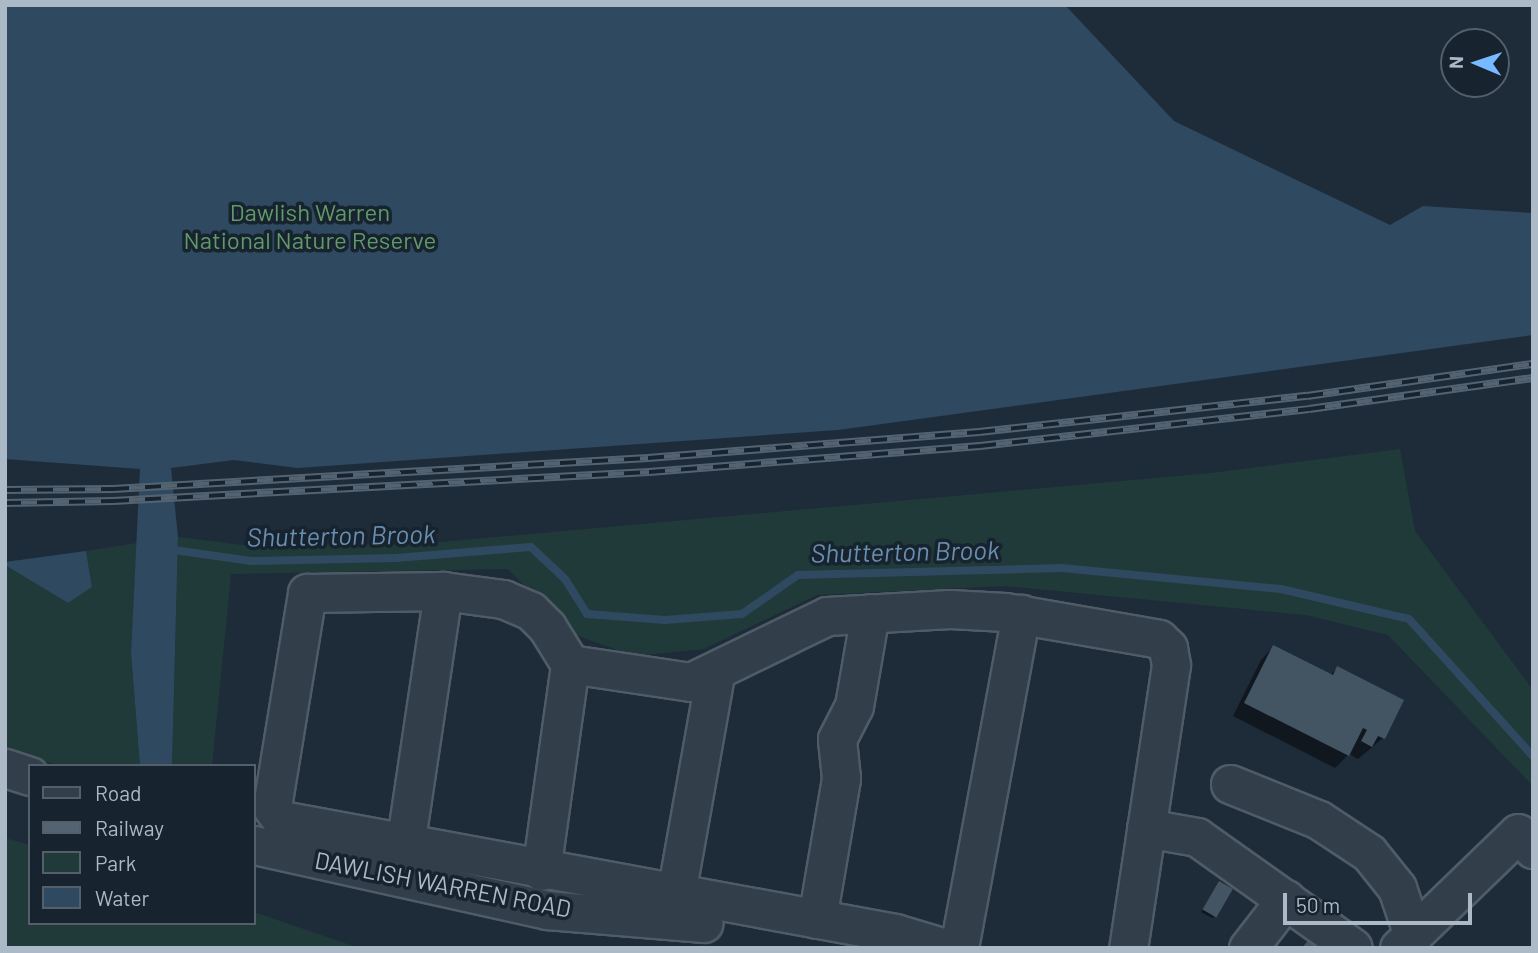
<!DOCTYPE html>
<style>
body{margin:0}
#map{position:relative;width:1538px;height:953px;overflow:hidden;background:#1e2c39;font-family:Barlow,sans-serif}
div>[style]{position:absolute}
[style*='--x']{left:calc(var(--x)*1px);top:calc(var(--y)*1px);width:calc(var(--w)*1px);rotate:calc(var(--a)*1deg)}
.green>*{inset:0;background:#203a3a}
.water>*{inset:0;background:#2e4960}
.shadow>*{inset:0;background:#0007}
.stream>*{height:8px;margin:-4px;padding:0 4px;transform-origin:4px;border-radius:4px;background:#2e4960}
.building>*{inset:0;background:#435463;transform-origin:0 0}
.roads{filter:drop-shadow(2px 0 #4f5c67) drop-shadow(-2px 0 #4f5c67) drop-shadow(0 2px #4f5c67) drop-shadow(0 -2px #4f5c67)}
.minor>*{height:37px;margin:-18.5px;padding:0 18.5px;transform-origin:18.5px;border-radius:18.5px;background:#323e49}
.rail>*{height:8px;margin-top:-4px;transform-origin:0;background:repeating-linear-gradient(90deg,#17232e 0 16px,#536371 0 32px);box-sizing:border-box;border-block:2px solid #536371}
span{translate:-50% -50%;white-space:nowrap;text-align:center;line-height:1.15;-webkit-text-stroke:7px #17232e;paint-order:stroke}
.park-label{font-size:24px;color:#619968}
.street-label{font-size:24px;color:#acb9c6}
.water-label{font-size:26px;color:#698eae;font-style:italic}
.frame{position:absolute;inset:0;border:7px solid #acb9c6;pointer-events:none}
.legend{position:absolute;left:28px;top:764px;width:228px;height:161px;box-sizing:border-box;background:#17232e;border:2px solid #535f6b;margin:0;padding:9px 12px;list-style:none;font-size:21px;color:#acb9c6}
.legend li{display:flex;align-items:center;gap:14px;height:35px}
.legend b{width:35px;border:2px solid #535f6b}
.north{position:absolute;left:1440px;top:28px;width:70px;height:70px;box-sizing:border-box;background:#17232e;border:2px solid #535f6b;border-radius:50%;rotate:272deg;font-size:19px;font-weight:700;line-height:28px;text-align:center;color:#acb9c6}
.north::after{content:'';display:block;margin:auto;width:24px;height:32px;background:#78baff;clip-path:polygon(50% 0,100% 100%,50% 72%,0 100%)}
.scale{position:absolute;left:1283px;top:893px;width:189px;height:32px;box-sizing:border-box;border:4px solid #acb9c6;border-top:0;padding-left:9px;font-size:21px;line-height:24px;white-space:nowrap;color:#acb9c6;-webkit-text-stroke:5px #17232e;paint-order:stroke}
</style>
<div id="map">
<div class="green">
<i style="clip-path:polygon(1400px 449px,1415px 531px,1533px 690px,1533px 786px,1388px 635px,1306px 615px,1005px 586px,817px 595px,704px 649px,634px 656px,573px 634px,508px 569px,231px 574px,212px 766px,172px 766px,178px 537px,242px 545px,419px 544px,1211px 473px)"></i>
<i style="clip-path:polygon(137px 543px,131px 653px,140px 766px,62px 766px,5px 751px,5px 565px,68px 603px,92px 587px,86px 551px)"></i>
<i style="clip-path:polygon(5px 838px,30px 845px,30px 923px,254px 923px,254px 912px,359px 948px,5px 948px)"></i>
</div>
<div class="water">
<i style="clip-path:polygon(5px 5px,1065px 5px,1174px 121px,1390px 225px,1423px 206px,1533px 213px,1533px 335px,838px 430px,298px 468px,234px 460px,171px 468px,178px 537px,172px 766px,140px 766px,131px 653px,140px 469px,5px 459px)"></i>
<i style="clip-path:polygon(86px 551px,92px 587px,68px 603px,5px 565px,5px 562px)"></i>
</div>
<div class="shadow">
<i style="clip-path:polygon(1273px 647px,1330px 676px,1337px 668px,1383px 738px,1358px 759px,1349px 754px,1335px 768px,1233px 716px,1261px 660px)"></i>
<i style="clip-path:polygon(1217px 886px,1215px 916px,1212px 918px,1201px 912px)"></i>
</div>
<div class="stream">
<i style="--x:167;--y:549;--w:85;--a:8.1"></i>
<i style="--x:251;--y:561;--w:145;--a:-1.2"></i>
<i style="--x:396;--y:558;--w:135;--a:-4.7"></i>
<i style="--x:531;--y:547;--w:47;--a:43.3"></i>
<i style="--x:565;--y:579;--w:41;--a:57.8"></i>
<i style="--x:587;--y:614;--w:78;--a:4.4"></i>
<i style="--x:665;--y:620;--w:77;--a:-4.5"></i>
<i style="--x:742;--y:614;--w:68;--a:-34.9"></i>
<i style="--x:798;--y:575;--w:264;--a:-1.5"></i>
<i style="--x:1062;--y:568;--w:220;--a:5.5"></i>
<i style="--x:1281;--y:589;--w:131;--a:13.2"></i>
<i style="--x:1409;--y:619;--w:185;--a:47.9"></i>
</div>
<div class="building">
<i style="clip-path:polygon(1273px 645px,1333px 675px,1337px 666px,1404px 700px,1385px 739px,1378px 736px,1372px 747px,1361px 741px,1367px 730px,1363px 728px,1349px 756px,1244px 703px)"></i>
<i style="left:1219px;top:881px;width:16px;height:33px;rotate:30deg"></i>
<i style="clip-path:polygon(1309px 939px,1319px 948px,1302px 948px)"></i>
</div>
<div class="roads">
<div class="minor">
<i style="--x:5;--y:768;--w:26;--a:18"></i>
<i style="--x:1230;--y:784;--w:96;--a:22"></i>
<i style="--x:1319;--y:820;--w:60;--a:33.4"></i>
<i style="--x:1369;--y:853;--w:45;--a:51.3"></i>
<i style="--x:1397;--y:888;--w:50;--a:71.2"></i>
<i style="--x:1146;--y:828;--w:52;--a:10"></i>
<i style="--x:1197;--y:837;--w:191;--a:35.4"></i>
<i style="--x:254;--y:845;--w:300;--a:12.5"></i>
<i style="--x:547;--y:910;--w:157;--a:4.8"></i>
<i style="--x:405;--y:846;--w:258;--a:-81.5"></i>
<i style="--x:541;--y:871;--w:209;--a:-82"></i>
<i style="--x:676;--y:894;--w:223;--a:-79.9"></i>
<i style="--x:817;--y:919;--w:143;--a:-80.3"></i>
<i style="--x:841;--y:778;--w:39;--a:-96"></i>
<i style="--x:837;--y:739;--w:37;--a:-63"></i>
<i style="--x:854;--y:706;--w:94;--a:-80.2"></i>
<i style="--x:945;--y:948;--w:52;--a:-163.3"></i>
<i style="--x:895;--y:933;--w:624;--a:-169.57"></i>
<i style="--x:281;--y:820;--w:16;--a:-125"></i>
<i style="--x:272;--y:807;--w:217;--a:-80.7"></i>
<i style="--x:307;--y:593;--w:136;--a:-0.8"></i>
<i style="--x:443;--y:591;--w:61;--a:7.6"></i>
<i style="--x:503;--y:599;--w:30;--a:23"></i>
<i style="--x:531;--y:611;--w:23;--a:45"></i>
<i style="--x:547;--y:627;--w:44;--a:58.1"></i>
<i style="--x:570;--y:664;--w:122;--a:8.5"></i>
<i style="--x:691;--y:682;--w:151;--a:-25.9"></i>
<i style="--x:827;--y:616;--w:123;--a:-3.3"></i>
<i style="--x:950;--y:609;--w:55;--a:3.1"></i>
<i style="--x:1005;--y:612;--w:156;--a:9.9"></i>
<i style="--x:1159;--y:639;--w:13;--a:45"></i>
<i style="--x:1168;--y:648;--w:17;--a:80"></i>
<i style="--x:1171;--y:665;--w:286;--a:98.6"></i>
<i style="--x:959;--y:948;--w:340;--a:-79.5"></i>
<i style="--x:1248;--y:948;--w:62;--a:-52.2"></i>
<i style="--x:1399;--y:948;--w:165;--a:-44"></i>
<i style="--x:1518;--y:833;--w:22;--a:47"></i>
</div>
</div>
<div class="rail">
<i style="--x:5;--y:490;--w:108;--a:-0.5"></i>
<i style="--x:113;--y:489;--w:536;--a:-3.32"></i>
<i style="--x:648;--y:458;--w:332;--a:-4.5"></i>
<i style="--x:979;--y:432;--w:330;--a:-6.3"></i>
<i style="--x:1307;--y:396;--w:228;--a:-8.1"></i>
<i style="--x:5;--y:503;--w:108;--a:-1.1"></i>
<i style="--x:113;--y:501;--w:537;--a:-3.1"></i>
<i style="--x:649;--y:472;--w:332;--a:-4.5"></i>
<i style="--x:980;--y:446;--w:331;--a:-6.4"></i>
<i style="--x:1309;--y:409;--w:226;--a:-7.9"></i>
</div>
<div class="park-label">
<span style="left:310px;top:226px">Dawlish Warren<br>National Nature Reserve</span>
</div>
<div class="street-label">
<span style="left:443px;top:884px;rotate:11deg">DAWLISH WARREN ROAD</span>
</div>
<div class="water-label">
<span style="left:341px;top:535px;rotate:-1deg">Shutterton Brook</span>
<span style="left:905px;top:551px;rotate:-1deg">Shutterton Brook</span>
</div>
<div class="frame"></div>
<ul class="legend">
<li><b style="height:9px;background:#323e49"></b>Road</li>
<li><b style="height:9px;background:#536371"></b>Railway</li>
<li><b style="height:19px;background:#203a3a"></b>Park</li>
<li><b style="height:19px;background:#2e4960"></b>Water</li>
</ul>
<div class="north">N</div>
<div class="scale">50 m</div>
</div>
